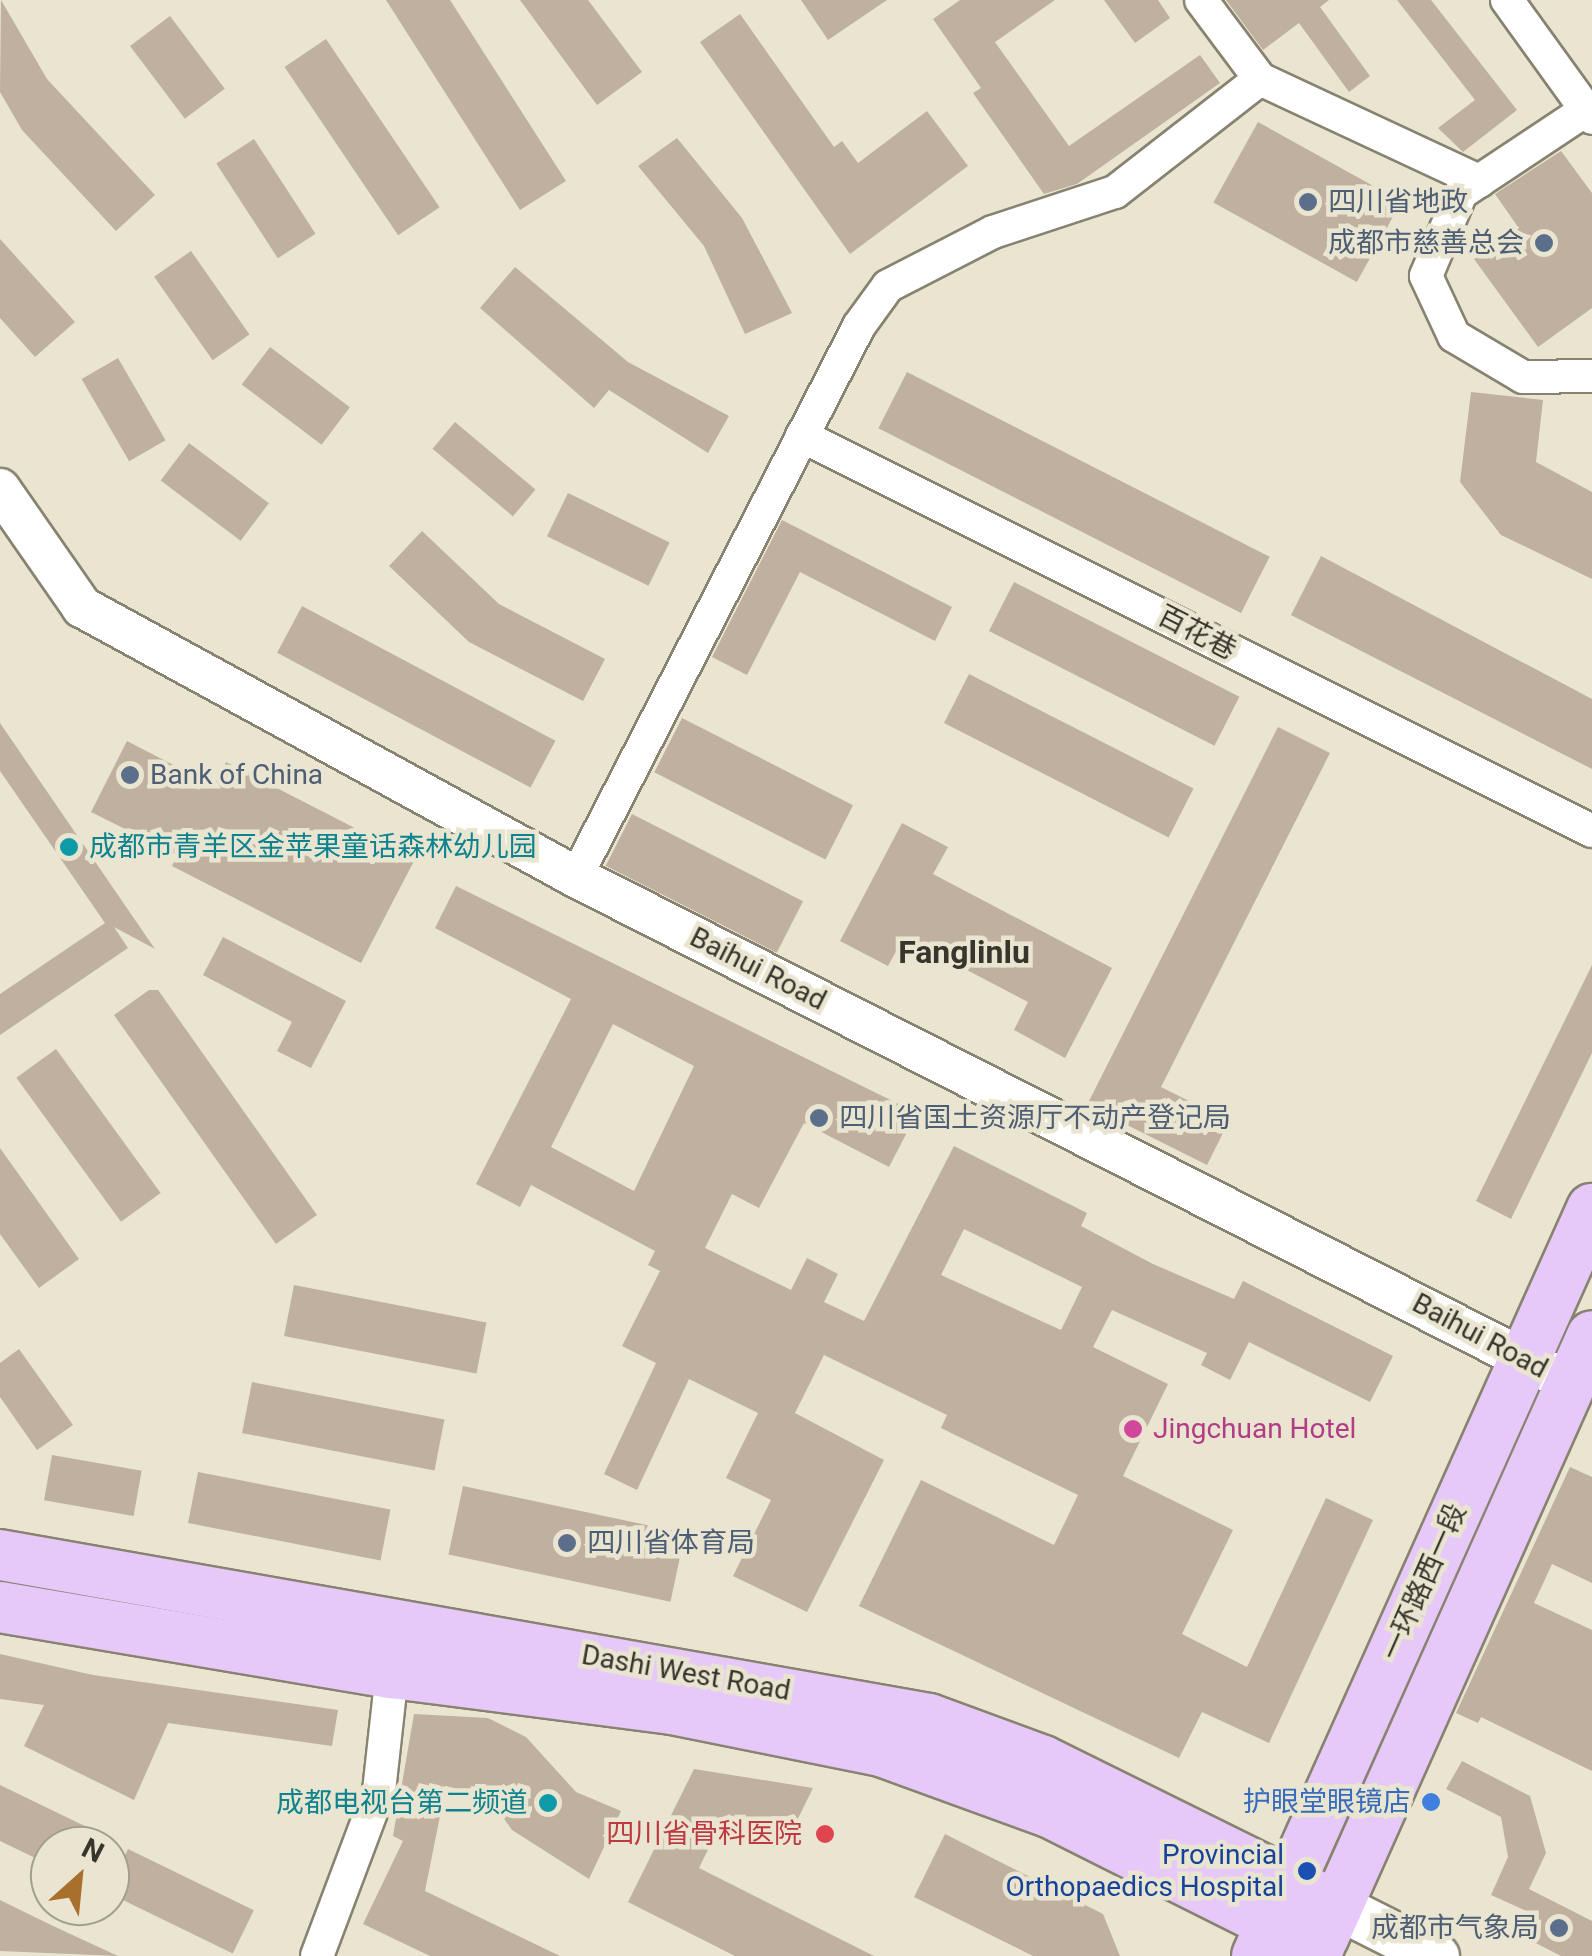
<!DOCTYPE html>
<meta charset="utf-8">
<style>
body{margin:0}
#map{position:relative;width:1592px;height:1956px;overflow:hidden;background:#eae5d0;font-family:Roboto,"Noto Sans SC",sans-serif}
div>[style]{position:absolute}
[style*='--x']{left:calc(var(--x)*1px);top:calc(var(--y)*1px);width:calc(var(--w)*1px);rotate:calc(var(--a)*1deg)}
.building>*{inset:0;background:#bfb09f;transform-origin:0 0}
.roads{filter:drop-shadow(2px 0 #878370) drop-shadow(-2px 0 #878370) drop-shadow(0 2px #878370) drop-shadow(0 -2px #878370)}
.minor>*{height:32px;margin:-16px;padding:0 16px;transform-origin:16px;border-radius:16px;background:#fff}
.tertiary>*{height:40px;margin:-20px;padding:0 20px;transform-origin:20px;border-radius:20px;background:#fff}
.secondary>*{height:45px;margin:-22.5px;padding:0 22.5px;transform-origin:22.5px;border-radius:22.5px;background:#fff}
.primary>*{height:50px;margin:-25px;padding:0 25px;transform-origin:25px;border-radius:25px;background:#e6c8f9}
.dots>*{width:28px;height:28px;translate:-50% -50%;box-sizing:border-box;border:5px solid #eae5d0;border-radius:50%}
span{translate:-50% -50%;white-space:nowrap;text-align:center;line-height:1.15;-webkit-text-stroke:9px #eae5d0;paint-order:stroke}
.service-label{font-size:28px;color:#4e5e75}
.left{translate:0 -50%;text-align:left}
.right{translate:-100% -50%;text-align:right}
.street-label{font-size:28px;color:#37352d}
.culture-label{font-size:28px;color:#0d838f}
.hotel-label{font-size:28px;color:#b23c85}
.shop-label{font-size:28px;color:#366cbe}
.health-label{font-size:28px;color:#be3a42}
.transit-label{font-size:28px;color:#164399}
.quarter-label{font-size:32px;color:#37352d;font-weight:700}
.north{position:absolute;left:30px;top:1826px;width:100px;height:100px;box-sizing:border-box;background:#eae5d0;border:2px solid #a29f8f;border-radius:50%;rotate:27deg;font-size:28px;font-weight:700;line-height:40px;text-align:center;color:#37352d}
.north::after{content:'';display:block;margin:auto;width:35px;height:45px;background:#a86f2d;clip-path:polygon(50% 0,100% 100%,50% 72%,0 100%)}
</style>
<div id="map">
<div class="building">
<i style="clip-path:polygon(1px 0,47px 79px,155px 195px,116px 231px,22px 130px,0 92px)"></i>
<i style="clip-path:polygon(386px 0,450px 0,566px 181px,520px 210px)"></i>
<i style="clip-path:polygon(520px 0,588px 0,642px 72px,597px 105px)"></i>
<i style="clip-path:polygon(801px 0,887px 0,828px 40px)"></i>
<i style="clip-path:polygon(960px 0,1055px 0,995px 42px,1069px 146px,1200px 55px,1220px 83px,1077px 184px,1044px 194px,973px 93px,981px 88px,933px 19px)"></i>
<i style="clip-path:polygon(1104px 0,1158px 0,1170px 18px,1135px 43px)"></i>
<i style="clip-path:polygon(1226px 0,1329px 0,1320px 7px,1370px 76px,1349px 92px,1299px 23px,1263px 50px)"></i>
<i style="clip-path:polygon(1397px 0,1431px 0,1517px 110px,1463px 152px,1438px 128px,1475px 100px)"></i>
<i style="clip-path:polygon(740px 14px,834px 147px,842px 141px,858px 163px,927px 111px,968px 166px,850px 254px,700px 42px)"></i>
<i style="left:170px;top:16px;width:91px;height:50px;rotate:53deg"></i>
<i style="left:326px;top:39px;width:203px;height:50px;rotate:56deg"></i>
<i style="left:1258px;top:122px;width:164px;height:92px;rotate:29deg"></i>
<i style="clip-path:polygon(677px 138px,742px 218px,792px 313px,745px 334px,704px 246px,638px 166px)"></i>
<i style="left:254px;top:139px;width:113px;height:45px;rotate:57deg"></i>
<i style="clip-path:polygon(1561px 151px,1592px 193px,1592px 308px,1538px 347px,1474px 259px,1518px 227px,1495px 194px)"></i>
<i style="clip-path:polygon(0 239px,75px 322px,35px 357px,0 318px)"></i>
<i style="left:191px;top:251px;width:102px;height:45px;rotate:55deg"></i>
<i style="clip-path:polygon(515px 267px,628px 362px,729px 416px,708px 453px,609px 390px,594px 408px,480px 308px)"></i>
<i style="left:270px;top:347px;width:100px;height:47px;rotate:37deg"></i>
<i style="left:118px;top:358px;width:95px;height:42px;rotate:60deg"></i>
<i style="left:907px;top:372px;width:407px;height:63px;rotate:27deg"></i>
<i style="clip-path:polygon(1471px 392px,1543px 400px,1536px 462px,1592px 492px,1592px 579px,1501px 535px,1460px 482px)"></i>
<i style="left:455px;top:422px;width:105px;height:35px;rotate:40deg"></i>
<i style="left:189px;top:443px;width:100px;height:47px;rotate:37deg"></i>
<i style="left:568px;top:493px;width:113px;height:48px;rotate:26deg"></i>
<i style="clip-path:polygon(782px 520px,952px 607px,935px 641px,800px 572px,747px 675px,712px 657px)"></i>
<i style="clip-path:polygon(422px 531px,499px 604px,605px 659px,583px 701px,469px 642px,389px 566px)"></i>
<i style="clip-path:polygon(1321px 556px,1592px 699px,1592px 769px,1291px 615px)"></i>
<i style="left:1014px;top:582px;width:253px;height:55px;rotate:27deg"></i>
<i style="left:302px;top:606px;width:287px;height:53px;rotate:28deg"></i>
<i style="left:969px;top:674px;width:252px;height:55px;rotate:27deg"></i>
<i style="left:682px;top:718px;width:192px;height:61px;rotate:27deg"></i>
<i style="clip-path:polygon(0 723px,155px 949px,114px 927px,128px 948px,0 1035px,0 994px,105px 923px,0 771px)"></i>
<i style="clip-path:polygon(1278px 727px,1330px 753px,1161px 1087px,1229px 1121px,1207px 1165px,1087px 1105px)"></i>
<i style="clip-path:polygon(127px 741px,214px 786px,226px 762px,415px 859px,361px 963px,172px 866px,177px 855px,91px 812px)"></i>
<i style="left:632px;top:814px;width:192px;height:58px;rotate:27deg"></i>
<i style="clip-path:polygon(902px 823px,948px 847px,933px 874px,1112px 968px,1065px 1058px,1014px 1030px,1028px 1002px,904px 937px,888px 966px,840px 941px)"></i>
<i style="clip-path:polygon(evenodd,456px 886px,917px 1113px,889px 1167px,804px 1123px,759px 1208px,732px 1194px,705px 1248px,791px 1290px,807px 1258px,838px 1274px,824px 1302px,864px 1321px,954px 1146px,1087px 1213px,1081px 1226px,1153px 1264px,1234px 1299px,1243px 1281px,1393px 1356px,1370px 1402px,1249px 1342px,1230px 1380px,1201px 1365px,1207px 1353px,1112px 1310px,1093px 1347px,1168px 1384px,1123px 1476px,1233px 1530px,1182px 1634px,1247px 1667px,1326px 1498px,1373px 1520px,1269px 1743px,1202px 1712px,1179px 1758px,859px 1606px,921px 1480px,1054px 1545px,1078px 1495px,941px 1428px,947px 1415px,824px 1355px,795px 1413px,884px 1460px,807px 1612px,733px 1576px,771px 1500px,726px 1478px,758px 1413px,689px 1379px,637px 1490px,604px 1474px,656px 1363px,622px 1346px,660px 1271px,648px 1265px,655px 1251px,531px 1185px,520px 1207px,476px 1184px,571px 999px,435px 928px,456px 886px,613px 1024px,694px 1066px,634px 1191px,551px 1147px,613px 1024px,456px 886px,964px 1229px,1082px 1287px,1061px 1330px,941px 1275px,964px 1229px)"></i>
<i style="clip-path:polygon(223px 937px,346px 1001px,311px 1068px,277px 1051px,292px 1022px,203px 975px)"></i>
<i style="clip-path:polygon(1592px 965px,1592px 1053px,1511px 1219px,1476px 1201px)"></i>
<i style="clip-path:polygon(149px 990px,158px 990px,317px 1215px,276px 1244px,114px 1015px)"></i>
<i style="left:56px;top:1049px;width:178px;height:49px;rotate:54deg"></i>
<i style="clip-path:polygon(0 1148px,79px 1259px,39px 1288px,0 1234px)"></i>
<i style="left:294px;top:1285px;width:196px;height:52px;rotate:11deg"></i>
<i style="clip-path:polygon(19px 1349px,73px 1425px,37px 1450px,0 1397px,0 1363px)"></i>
<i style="left:252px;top:1382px;width:196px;height:52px;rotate:11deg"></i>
<i style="left:52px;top:1455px;width:91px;height:46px;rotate:10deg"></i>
<i style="clip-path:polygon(1570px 1467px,1592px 1477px,1592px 1583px,1552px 1564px,1534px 1603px,1592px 1630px,1592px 1771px,1481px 1717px,1478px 1723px,1456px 1713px)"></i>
<i style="left:198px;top:1472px;width:196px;height:52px;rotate:11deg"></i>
<i style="left:463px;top:1486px;width:227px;height:70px;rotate:12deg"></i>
<i style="clip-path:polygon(0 1654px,93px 1675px,338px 1710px,332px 1746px,168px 1723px,134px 1800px,24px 1746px,44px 1705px,0 1699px)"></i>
<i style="clip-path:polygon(414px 1714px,488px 1718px,526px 1737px,576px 1792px,621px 1811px,589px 1879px,512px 1830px,488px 1796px,446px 1786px,425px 1891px,560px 1956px,430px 1956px,363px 1924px,403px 1841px,393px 1836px)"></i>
<i style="clip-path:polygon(1462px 1761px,1530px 1796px,1546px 1853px,1529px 1889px,1592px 1921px,1592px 1956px,1561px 1956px,1522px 1936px,1533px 1914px,1491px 1895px,1508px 1857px,1501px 1817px,1446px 1789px)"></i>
<i style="clip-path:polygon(694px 1769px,813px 1788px,783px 1849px,723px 1819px,699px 1868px,874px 1956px,735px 1956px,628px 1902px)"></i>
<i style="clip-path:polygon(0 1785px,93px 1830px,85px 1846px,50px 1846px,50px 1865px,0 1841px)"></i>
<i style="clip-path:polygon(945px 1834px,1103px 1914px,1120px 1956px,1033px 1956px,914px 1897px)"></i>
<i style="left:128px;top:1849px;width:140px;height:48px;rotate:26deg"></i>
<i style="clip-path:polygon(0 1900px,51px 1925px,118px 1956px,0 1951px)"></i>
</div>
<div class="roads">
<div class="minor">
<i style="--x:1201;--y:0;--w:99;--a:53.2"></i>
<i style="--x:1507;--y:0;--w:145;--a:54.2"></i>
<i style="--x:1586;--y:110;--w:150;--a:146.4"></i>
<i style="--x:1461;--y:193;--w:90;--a:112.9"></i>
<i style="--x:1426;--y:276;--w:66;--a:65"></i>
<i style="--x:1454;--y:336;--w:80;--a:30.7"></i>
<i style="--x:1523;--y:377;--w:69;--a:-0.8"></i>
<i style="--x:802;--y:436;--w:883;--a:26.57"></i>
<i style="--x:576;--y:877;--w:619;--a:-62.81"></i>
<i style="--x:859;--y:326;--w:49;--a:-54.1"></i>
<i style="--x:888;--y:286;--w:118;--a:-27.2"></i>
<i style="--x:993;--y:232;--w:128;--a:-18.2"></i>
<i style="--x:1115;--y:192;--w:184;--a:-37.9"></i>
<i style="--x:1260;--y:79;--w:242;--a:25"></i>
<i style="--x:317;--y:1956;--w:176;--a:-69.4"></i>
<i style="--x:379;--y:1791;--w:119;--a:-83.7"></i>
</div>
<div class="tertiary">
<i style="--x:0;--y:489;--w:144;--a:55.2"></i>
<i style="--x:82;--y:607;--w:563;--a:28.66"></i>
<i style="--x:576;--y:877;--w:1094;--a:26.96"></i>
</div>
<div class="secondary">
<i style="--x:1337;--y:1906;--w:111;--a:26.8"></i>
</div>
<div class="primary">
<i style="--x:0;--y:1555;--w:943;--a:10.01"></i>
<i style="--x:929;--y:1719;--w:121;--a:20.2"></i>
<i style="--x:1043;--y:1761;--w:328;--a:26.3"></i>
<i style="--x:0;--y:1607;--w:398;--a:9.6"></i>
<i style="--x:392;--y:1673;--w:282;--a:7.3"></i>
<i style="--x:672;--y:1709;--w:213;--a:11.4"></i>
<i style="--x:881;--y:1751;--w:179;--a:20"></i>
<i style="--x:1049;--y:1812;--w:302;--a:26.6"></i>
<i style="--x:1323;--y:1938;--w:659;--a:-65.92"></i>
<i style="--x:1257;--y:1956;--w:819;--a:-65.85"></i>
</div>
</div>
<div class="dots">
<i style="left:1308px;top:202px;background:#5c6f8a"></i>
<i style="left:1544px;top:243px;background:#5c6f8a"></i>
<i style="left:130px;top:775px;background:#5c6f8a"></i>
<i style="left:69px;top:847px;background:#0f9aa8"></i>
<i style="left:819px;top:1118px;background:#5c6f8a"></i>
<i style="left:1133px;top:1429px;background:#d1479c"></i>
<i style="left:567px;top:1543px;background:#5c6f8a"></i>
<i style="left:1431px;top:1802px;background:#3f7fe0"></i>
<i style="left:548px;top:1803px;background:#0f9aa8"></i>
<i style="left:825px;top:1834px;background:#e0444e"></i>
<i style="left:1307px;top:1871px;background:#1a4fb4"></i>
<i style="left:1559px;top:1928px;background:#5c6f8a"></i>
</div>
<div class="service-label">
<span class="left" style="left:1328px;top:202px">四川省地政</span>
<span class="right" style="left:1524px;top:243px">成都市慈善总会</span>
<span class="left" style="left:150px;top:775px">Bank of China</span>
<span class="left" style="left:839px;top:1118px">四川省国土资源厅不动产登记局</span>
<span class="left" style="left:587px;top:1543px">四川省体育局</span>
<span class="right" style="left:1539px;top:1928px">成都市气象局</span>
</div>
<div class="street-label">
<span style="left:1197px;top:633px;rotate:27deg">百花巷</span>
<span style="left:758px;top:969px;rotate:27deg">Baihui Road</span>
<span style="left:1480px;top:1336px;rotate:28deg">Baihui Road</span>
<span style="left:1424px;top:1582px;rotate:-66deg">一环路西一段</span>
<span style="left:686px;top:1673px;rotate:10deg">Dashi West Road</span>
</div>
<div class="culture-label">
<span class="left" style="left:89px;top:847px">成都市青羊区金苹果童话森林幼儿园</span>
<span class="right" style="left:528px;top:1803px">成都电视台第二频道</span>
</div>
<div class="hotel-label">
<span class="left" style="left:1153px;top:1429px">Jingchuan Hotel</span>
</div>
<div class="shop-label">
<span class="right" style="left:1411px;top:1802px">护眼堂眼镜店</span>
</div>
<div class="health-label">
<span class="right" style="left:802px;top:1834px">四川省骨科医院</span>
</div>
<div class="transit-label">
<span class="right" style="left:1284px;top:1871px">Provincial<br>Orthopaedics Hospital</span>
</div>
<div class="quarter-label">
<span style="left:964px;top:952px">Fanglinlu</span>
</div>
<div class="north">N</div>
</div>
